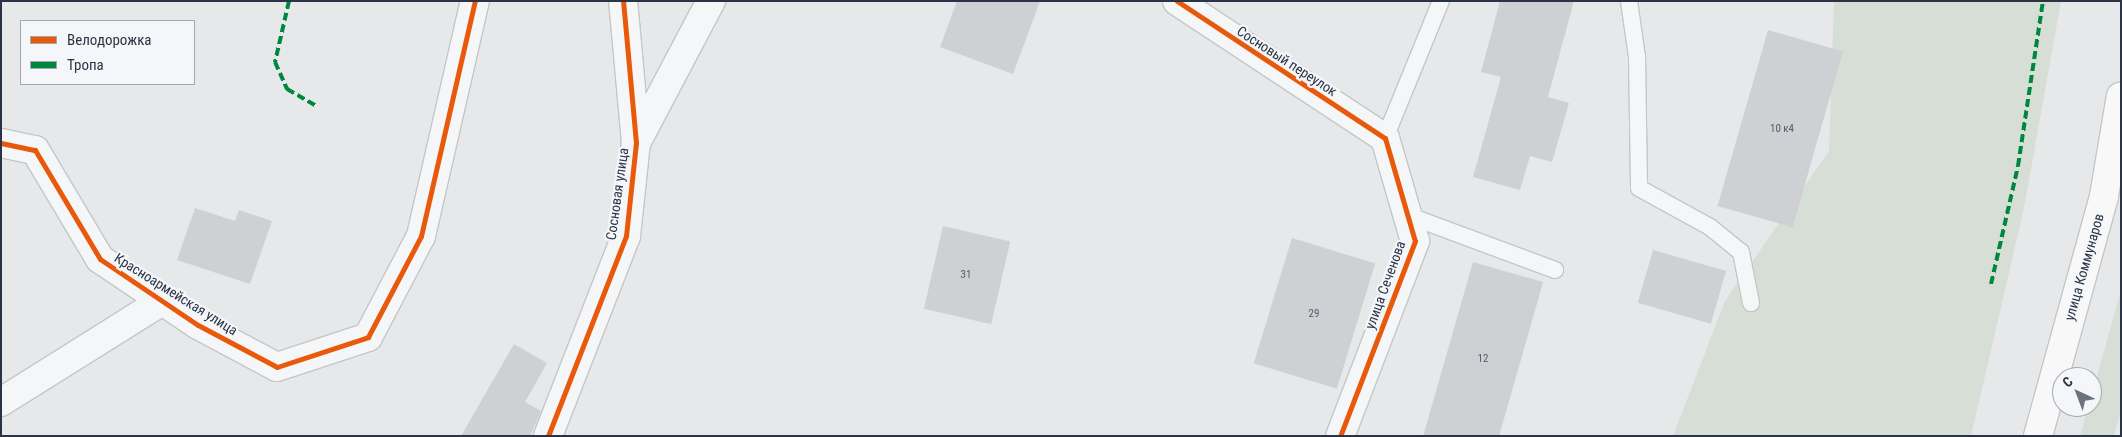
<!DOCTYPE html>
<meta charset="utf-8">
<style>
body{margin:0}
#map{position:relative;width:2122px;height:437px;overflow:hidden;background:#e6e8ea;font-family:"Roboto Condensed",sans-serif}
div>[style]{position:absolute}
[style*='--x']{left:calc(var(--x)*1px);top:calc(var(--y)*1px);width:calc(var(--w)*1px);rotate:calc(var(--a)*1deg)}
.green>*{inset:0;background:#d6ded6}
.building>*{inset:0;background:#ced0d3;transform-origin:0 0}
.roads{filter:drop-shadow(1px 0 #c4c6c8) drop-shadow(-1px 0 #c4c6c8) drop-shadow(0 1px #c4c6c8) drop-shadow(0 -1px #c4c6c8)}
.service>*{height:16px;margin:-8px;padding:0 8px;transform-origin:8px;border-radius:8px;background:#f5f6f7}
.minor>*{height:28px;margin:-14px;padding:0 14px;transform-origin:14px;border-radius:14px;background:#f5f6f7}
.secondary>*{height:28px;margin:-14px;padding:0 14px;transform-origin:14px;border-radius:14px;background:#f8f8f8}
.quiet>*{height:4px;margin-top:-2px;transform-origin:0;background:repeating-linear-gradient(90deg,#00873e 0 8px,transparent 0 12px)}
.cycleway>*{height:5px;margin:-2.5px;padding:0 2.5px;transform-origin:2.5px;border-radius:2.5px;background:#e8590c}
span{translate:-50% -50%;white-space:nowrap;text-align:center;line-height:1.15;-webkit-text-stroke:4.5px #f4f6f9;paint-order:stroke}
.number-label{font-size:11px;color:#545c69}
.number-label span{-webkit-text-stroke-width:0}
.street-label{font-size:14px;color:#2b3445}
.frame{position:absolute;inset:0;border:2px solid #2b3445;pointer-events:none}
.legend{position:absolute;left:20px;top:20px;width:175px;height:65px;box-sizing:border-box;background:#f4f6f9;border:1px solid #a4a8b1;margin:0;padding:6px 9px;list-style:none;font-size:15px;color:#2b3445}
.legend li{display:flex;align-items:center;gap:10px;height:25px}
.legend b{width:25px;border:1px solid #a4a8b1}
.north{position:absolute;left:2052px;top:367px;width:50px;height:50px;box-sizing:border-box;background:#f4f6f9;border:1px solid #a4a8b1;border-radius:50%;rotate:317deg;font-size:14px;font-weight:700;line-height:20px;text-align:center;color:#2b3445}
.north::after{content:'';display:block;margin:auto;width:18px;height:22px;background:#6c737f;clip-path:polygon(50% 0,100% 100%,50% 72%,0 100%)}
</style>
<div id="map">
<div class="green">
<i style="clip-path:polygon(1834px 1px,2061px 1px,2024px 208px,1971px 436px,1673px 436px,1725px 301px,1829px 151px)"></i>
<i style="clip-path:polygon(2121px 290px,2121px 410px,2114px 436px,2080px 436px,2088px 407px,2092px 407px,2092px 394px)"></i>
</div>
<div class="building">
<i style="clip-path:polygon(957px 1px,1040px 1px,1013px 74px,940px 47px)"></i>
<i style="clip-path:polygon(1500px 1px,1574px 1px,1548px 97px,1569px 103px,1552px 162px,1530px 156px,1520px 190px,1473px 177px,1501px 77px,1481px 72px)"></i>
<i style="left:1768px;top:30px;width:78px;height:183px;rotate:16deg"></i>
<i style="clip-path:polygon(195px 208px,235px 221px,239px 210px,272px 221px,250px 284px,177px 260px)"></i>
<i style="left:943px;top:226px;width:69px;height:85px;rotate:13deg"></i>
<i style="left:1292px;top:238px;width:87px;height:131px;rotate:17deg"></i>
<i style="left:1653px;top:250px;width:76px;height:55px;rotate:16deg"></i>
<i style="left:1473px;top:262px;width:73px;height:181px;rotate:16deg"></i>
<i style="clip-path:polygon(514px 344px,547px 363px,525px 402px,541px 411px,530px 436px,461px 436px)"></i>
</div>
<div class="roads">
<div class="service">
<i style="--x:1629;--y:1;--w:57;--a:81.9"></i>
<i style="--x:1637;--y:57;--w:131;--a:89.1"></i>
<i style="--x:1639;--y:188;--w:81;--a:28.8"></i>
<i style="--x:1710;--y:227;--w:40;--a:39"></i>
<i style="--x:1741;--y:252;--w:52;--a:78.9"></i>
<i style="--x:1385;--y:138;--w:148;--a:-67.8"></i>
<i style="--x:1407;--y:215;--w:158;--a:20.4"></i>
</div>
<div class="minor">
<i style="--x:1177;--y:1;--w:249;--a:33.4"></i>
<i style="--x:1385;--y:138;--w:107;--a:73.8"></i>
<i style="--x:1415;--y:241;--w:209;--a:111"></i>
<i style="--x:1;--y:143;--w:35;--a:12"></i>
<i style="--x:35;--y:150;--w:127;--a:59.2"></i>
<i style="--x:100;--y:259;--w:118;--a:34"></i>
<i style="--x:198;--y:325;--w:89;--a:28"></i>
<i style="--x:277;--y:367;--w:96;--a:-18.2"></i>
<i style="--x:368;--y:337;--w:114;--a:-62.3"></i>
<i style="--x:421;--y:236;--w:241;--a:-77.1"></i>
<i style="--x:636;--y:143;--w:161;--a:-62.2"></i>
<i style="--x:1;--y:402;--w:190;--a:-32.1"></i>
<i style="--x:548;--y:436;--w:215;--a:-68.7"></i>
<i style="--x:626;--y:236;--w:94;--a:-83.9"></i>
<i style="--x:636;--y:143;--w:143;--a:-95.2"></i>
</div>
<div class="secondary">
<i style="--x:2038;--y:436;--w:249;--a:-74.6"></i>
<i style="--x:2104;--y:196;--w:101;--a:-80.4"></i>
</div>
</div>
<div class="quiet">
<i style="--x:289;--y:1;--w:63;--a:102.9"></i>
<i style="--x:275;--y:62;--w:30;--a:66"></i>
<i style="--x:287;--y:89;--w:34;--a:30"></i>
<i style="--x:1991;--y:284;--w:121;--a:-77.1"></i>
<i style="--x:2018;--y:166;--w:167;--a:-81.4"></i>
</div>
<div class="cycleway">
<i style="--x:1177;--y:1;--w:249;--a:33.4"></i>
<i style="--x:1385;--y:138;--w:107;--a:73.8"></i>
<i style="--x:1415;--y:241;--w:209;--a:111"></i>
<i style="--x:1;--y:143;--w:35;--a:12"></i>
<i style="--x:35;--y:150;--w:127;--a:59.2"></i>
<i style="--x:100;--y:259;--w:118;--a:34"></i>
<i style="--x:198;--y:325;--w:89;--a:28"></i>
<i style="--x:277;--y:367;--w:96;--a:-18.2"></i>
<i style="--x:368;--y:337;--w:114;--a:-62.3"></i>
<i style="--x:421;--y:236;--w:241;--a:-77.1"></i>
<i style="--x:548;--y:436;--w:215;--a:-68.7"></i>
<i style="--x:626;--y:236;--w:94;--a:-83.9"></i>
<i style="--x:636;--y:143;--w:143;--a:-95.2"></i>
</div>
<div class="number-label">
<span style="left:1782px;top:129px">10 к4</span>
<span style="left:966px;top:275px">31</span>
<span style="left:1314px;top:314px">29</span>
<span style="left:1483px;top:359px">12</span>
</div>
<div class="street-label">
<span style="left:1287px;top:61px;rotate:33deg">Сосновый переулок</span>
<span style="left:617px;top:194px;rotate:-82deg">Сосновая улица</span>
<span style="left:2084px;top:267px;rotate:-74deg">улица Коммунаров</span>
<span style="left:1385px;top:285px;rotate:-70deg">улица Сеченова</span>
<span style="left:176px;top:294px;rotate:32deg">Красноармейская улица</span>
</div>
<div class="frame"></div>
<ul class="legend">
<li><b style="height:6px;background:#e8590c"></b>Велодорожка</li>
<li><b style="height:6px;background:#00873e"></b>Тропа</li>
</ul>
<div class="north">С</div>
</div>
